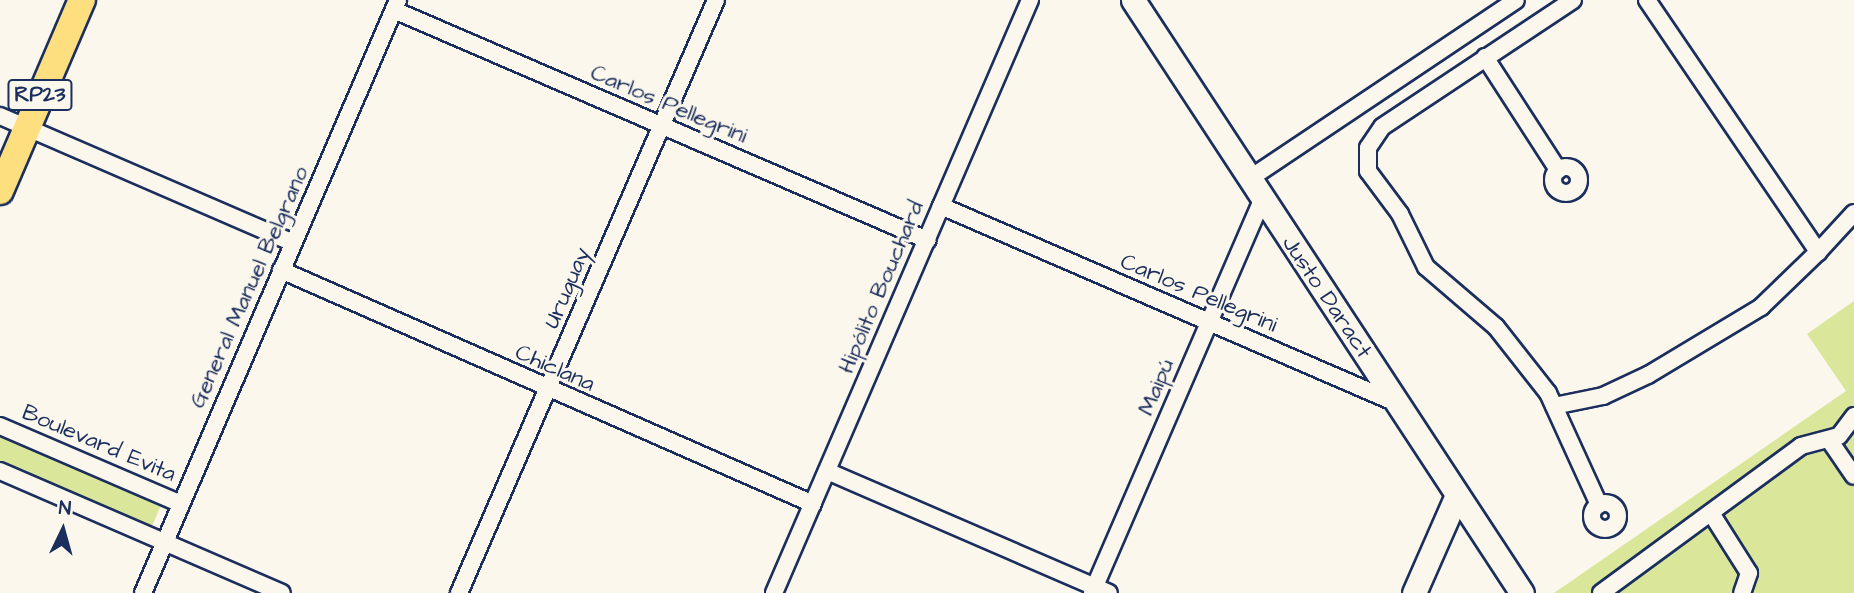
<!DOCTYPE html>
<meta charset="utf-8">
<style>
body{margin:0}
#map{position:relative;width:1854px;height:593px;overflow:hidden;background:#fbf7ec;font-family:"Architects Daughter",sans-serif}
div>[style]{position:absolute}
[style*='--x']{left:calc(var(--x)*1px);top:calc(var(--y)*1px);width:calc(var(--w)*1px);rotate:calc(var(--a)*1deg)}
.green>*{inset:0;background:#dae699;transform-origin:0 0}
.roads{filter:drop-shadow(2px 0 #1b2f5e) drop-shadow(-2px 0 #1b2f5e) drop-shadow(0 2px #1b2f5e) drop-shadow(0 -2px #1b2f5e)}
.street>*{height:16px;margin:-8px;padding:0 8px;transform-origin:8px;border-radius:8px;background:#fbf7ec}
.street>.ring{margin:-8px;padding:0;box-sizing:content-box;background:none;border:16px solid #fbf7ec;border-radius:50%}
.secondary>*{height:23px;margin:-11.5px;padding:0 11.5px;transform-origin:11.5px;border-radius:11.5px;background:#fbf7ec}
.primary>*{height:26px;margin:-13px;padding:0 13px;transform-origin:13px;border-radius:13px;background:#fddf80}
span{translate:-50% -50%;white-space:nowrap;text-align:center;line-height:1.15;-webkit-text-stroke:6px #fbf7ec;paint-order:stroke}
.shield-label span{padding:2px 5px;background:#fbf7ec;border:2px solid;border-radius:5px;-webkit-text-stroke-width:0}
.shield-label{font-size:21px;color:#1b2f5e;font-weight:700}
.street-label{font-size:23px;color:#1b2f5e}
.north{position:absolute;left:28px;top:495px;width:70px;height:70px;-webkit-text-stroke:5px #fbf7ec;paint-order:stroke;rotate:5deg;font-size:19px;font-weight:700;line-height:28px;text-align:center;color:#1b2f5e}
.north::after{content:'';display:block;margin:auto;width:24px;height:32px;background:#1b2f5e;clip-path:polygon(50% 0,100% 100%,50% 72%,0 100%)}
</style>
<div id="map">
<div class="green">
<i style="clip-path:polygon(1854px 301px,1854px 593px,1554px 593px,1846px 391px,1807px 334px)"></i>
<i style="left:0;top:434px;width:176px;height:27px;rotate:23deg"></i>
</div>
<div class="roads">
<div class="street">
<i style="--x:1573;--y:0;--w:229;--a:146.4"></i>
<i style="--x:1382;--y:127;--w:25;--a:124"></i>
<i style="--x:1368;--y:148;--w:23;--a:90"></i>
<i style="--x:1368;--y:171;--w:54;--a:53.3"></i>
<i style="--x:1400;--y:214;--w:59;--a:63.9"></i>
<i style="--x:1426;--y:267;--w:92;--a:40.6"></i>
<i style="--x:1496;--y:327;--w:84;--a:51.8"></i>
<i style="--x:1548;--y:393;--w:123;--a:65.5"></i>
<i style="--x:1647;--y:0;--w:305;--a:55.8"></i>
<i style="--x:1818;--y:252;--w:53;--a:-47.3"></i>
<i style="--x:394;--y:10;--w:581;--a:23.34"></i>
<i style="--x:1485;--y:57;--w:135;--a:57.1"></i>
<i style="--x:0;--y:116;--w:319;--a:23.4"></i>
<i class="ring" style="left:1553px;top:167px;width:10px;height:10px"></i>
<i style="--x:1249;--y:179;--w:321;--a:-33.8"></i>
<i style="--x:941;--y:206;--w:498;--a:23.4"></i>
<i style="--x:281;--y:270;--w:581;--a:23.74"></i>
<i style="--x:1554;--y:406;--w:50;--a:-11.5"></i>
<i style="--x:1603;--y:396;--w:50;--a:-25"></i>
<i style="--x:1648;--y:375;--w:132;--a:-31"></i>
<i style="--x:1761;--y:307;--w:79;--a:-44"></i>
<i style="--x:0;--y:426;--w:195;--a:23.3"></i>
<i style="--x:1830;--y:441;--w:42;--a:55.6"></i>
<i style="--x:0;--y:471;--w:307;--a:23.4"></i>
<i style="--x:827;--y:471;--w:307;--a:23.4"></i>
<i class="ring" style="left:1592px;top:503px;width:10px;height:10px"></i>
<i style="--x:1711;--y:513;--w:71;--a:57.7"></i>
<i style="--x:1749;--y:573;--w:21;--a:109"></i>
<i style="--x:143;--y:593;--w:646;--a:-66.73"></i>
<i style="--x:459;--y:593;--w:646;--a:-66.57"></i>
<i style="--x:774;--y:593;--w:646;--a:-66.65"></i>
<i style="--x:1092;--y:593;--w:428;--a:-66.6"></i>
<i style="--x:1601;--y:593;--w:248;--a:-36.3"></i>
<i style="--x:1801;--y:446;--w:39;--a:-15"></i>
<i style="--x:1839;--y:436;--w:25;--a:-53"></i>
</div>
<div class="secondary">
<i style="--x:1133;--y:0;--w:709;--a:56.74"></i>
<i style="--x:1414;--y:593;--w:107;--a:-66.3"></i>
</div>
<div class="primary">
<i style="--x:0;--y:191;--w:208;--a:-66.8"></i>
</div>
</div>
<div class="shield-label">
<span style="left:40px;top:95px">RP23</span>
</div>
<div class="street-label">
<span style="left:669px;top:104px;rotate:23deg">Carlos Pellegrini</span>
<span style="left:249px;top:287px;rotate:-66deg">General Manuel Belgrano</span>
<span style="left:881px;top:287px;rotate:-67deg">Hipólito Bouchard</span>
<span style="left:567px;top:288px;rotate:-67deg">Uruguay</span>
<span style="left:1199px;top:293px;rotate:23deg">Carlos Pellegrini</span>
<span style="left:1327px;top:297px;rotate:56deg">Justo Daract</span>
<span style="left:555px;top:368px;rotate:24deg">Chiclana</span>
<span style="left:1156px;top:387px;rotate:-67deg">Maipú</span>
<span style="left:99px;top:443px;rotate:23deg">Boulevard Evita</span>
</div>
<div class="north">N</div>
</div>
